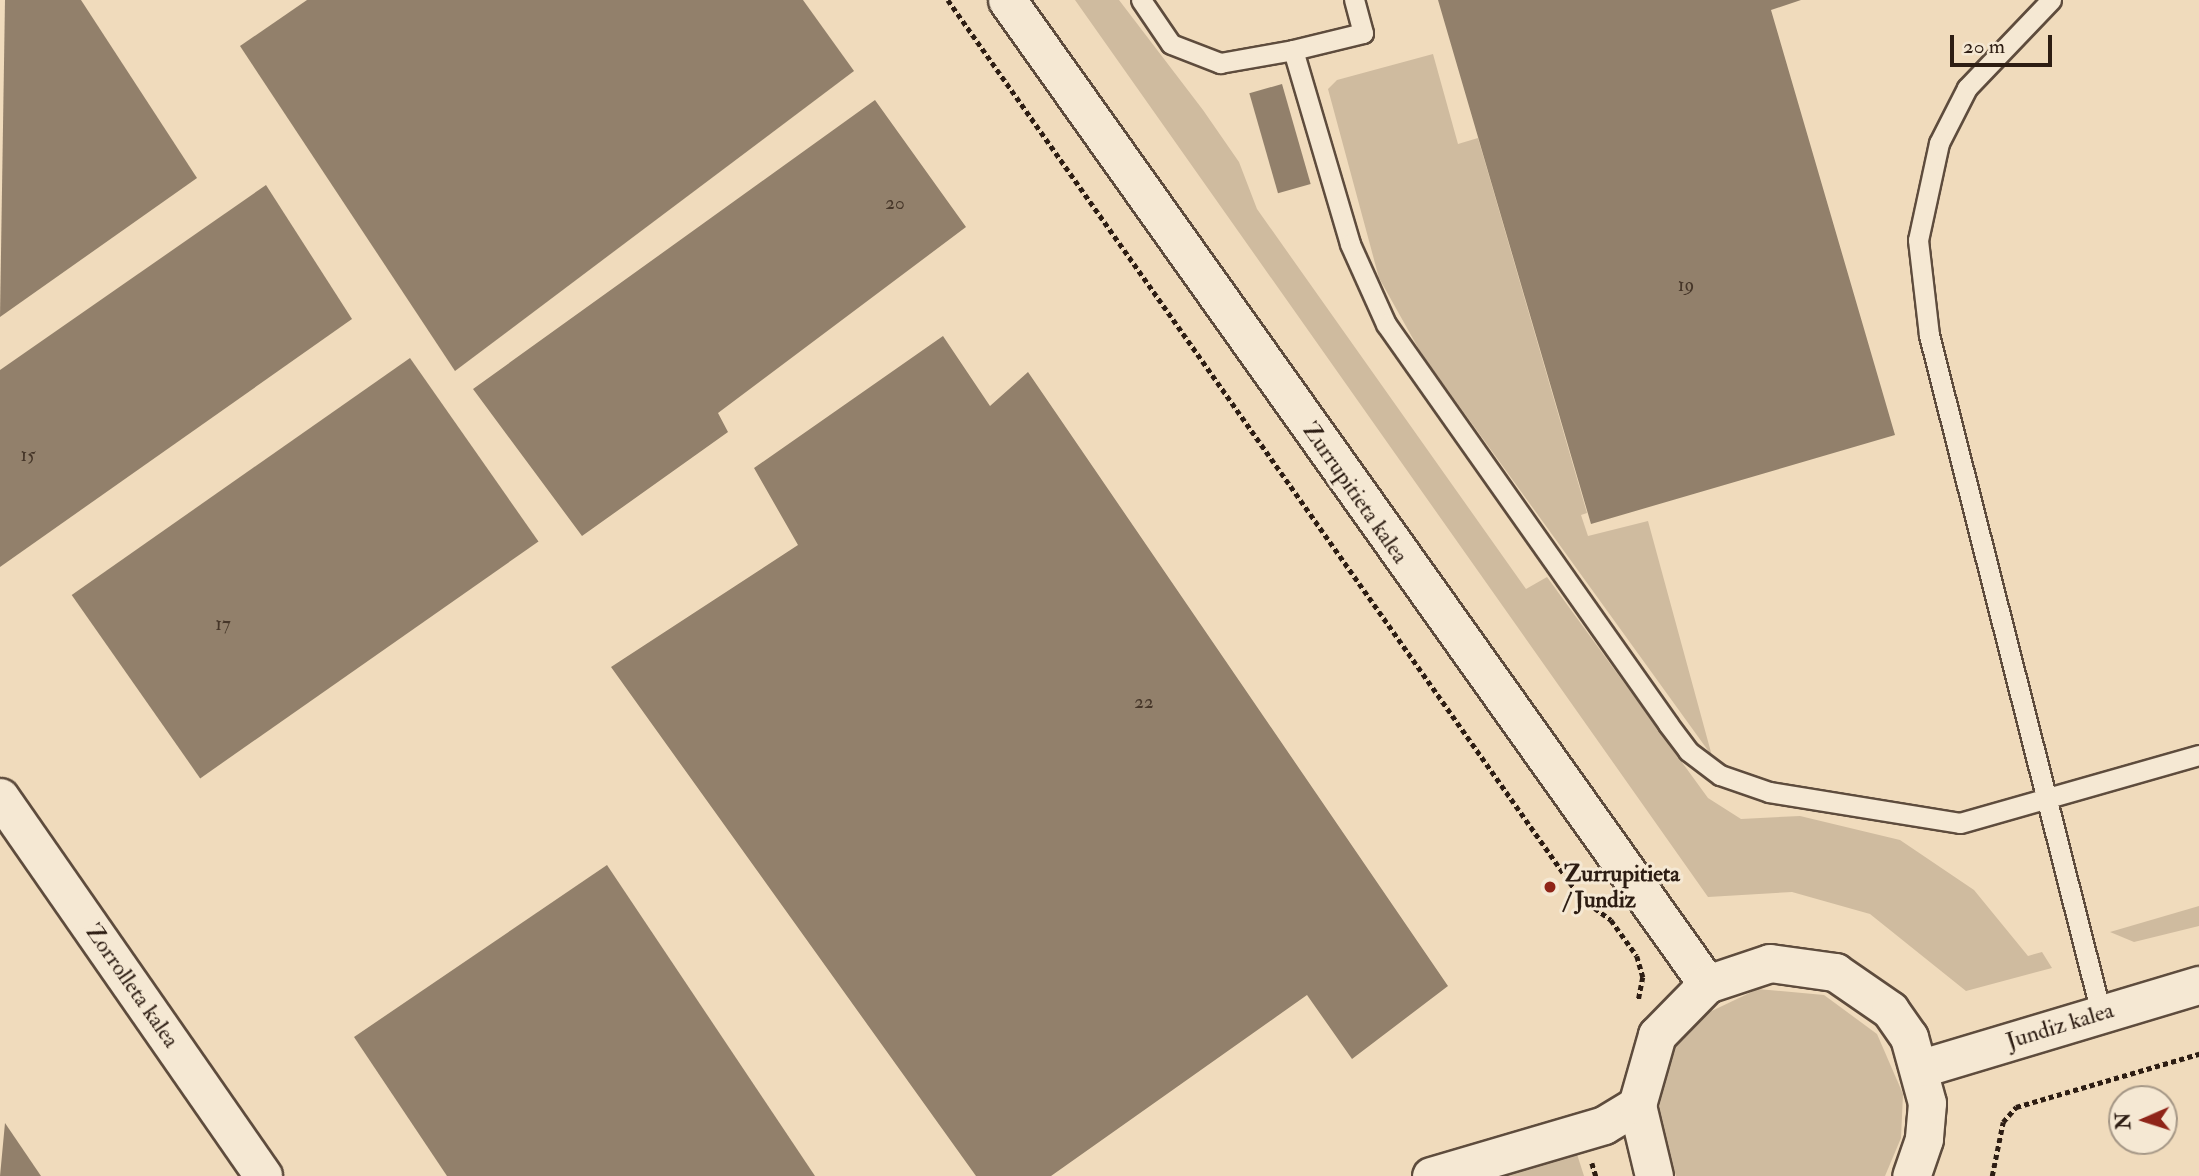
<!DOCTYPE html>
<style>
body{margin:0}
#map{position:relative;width:2199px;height:1176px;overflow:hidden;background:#f0dbbc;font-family:"IM FELL Double Pica",serif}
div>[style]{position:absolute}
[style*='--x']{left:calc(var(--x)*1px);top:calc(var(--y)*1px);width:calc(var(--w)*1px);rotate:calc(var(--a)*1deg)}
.green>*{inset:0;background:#cfbb9f}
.building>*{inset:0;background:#92806b;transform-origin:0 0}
.path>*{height:4.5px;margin-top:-2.25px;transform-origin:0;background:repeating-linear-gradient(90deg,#2d1d13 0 5px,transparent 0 8.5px)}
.roads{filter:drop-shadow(2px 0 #5e4c3d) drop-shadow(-2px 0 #5e4c3d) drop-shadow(0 2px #5e4c3d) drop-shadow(0 -2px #5e4c3d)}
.lane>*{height:19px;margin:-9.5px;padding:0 9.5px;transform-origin:9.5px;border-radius:9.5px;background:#f5e8d3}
.street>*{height:37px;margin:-18.5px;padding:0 18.5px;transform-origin:18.5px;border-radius:18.5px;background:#f5e8d3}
.dots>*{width:19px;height:19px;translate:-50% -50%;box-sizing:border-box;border:4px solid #f5e8d3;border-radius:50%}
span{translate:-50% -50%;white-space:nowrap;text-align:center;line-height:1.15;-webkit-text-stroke:6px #f5e8d3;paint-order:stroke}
.number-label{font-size:19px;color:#463629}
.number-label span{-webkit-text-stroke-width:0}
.street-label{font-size:23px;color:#2d1d13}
.poi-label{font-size:23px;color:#2d1d13;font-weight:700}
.left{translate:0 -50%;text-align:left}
.north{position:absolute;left:2108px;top:1085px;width:70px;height:70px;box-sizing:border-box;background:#f5e8d3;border:2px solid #a59786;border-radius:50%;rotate:267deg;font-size:19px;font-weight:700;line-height:28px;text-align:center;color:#2d1d13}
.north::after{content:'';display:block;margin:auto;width:24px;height:32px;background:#8f2418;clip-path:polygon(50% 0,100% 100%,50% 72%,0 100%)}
.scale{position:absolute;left:1950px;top:35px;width:102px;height:32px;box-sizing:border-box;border:4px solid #2d1d13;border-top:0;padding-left:9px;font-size:21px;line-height:24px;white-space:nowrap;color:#2d1d13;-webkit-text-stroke:5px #f5e8d3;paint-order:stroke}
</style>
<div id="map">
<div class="green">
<i style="clip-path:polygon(1075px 0,1119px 0,1203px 110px,1239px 162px,1257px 209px,1526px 589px,1547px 577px,1708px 798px,1741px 819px,1800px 816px,1900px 840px,1974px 890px,2028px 956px,2042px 952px,2052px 968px,1966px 991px,1870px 914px,1792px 892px,1708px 897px)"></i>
<i style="clip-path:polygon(1433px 54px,1458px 144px,1478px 138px,1587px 513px,1581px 515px,1588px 536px,1648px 521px,1712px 756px,1421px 353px,1379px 278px,1328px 89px,1337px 80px)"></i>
<i style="clip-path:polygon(2199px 906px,2199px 926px,2134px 942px,2110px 932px)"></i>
<i style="clip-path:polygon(1758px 989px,1824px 995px,1877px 1034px,1903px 1094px,1901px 1138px,1885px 1176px,1676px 1176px,1657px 1116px,1672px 1052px,1699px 1017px)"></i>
<i style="clip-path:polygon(1576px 1151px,1584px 1176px,1489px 1176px)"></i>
</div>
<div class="building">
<i style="clip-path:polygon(5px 0,81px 0,197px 178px,0 317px)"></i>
<i style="clip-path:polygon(307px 0,803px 0,854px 71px,455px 371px,240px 46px)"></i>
<i style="clip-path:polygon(1438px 0,1801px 0,1771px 10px,1895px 435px,1591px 524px)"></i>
<i style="left:1282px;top:84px;width:104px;height:34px;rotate:74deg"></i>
<i style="clip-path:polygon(875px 100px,966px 227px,718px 413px,728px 432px,582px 536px,473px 389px)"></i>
<i style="clip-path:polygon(266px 185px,352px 319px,0 567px,0 370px)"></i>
<i style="clip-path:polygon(943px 336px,990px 406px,1028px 372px,1448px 986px,1352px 1059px,1307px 995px,1051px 1176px,976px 1176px,611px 667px,798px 545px,754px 468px)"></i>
<i style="left:410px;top:358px;width:224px;height:413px;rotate:55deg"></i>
<i style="clip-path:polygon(607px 865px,815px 1176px,447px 1176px,354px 1037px)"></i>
<i style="clip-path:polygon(5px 1123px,41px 1176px,0 1176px)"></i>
</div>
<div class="path">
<i style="--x:948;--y:0;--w:1099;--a:54.82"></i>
<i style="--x:1581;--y:898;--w:37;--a:36"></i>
<i style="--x:1611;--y:920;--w:44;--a:54.2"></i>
<i style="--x:1637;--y:956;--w:22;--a:74"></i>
<i style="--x:1643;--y:977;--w:25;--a:101"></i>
<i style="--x:1592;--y:1163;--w:14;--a:73"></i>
<i style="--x:1992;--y:1176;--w:55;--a:-78.5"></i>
<i style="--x:2003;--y:1122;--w:20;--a:-49"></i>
<i style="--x:2016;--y:1107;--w:191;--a:-16.2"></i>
</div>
<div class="roads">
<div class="lane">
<i style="--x:1141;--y:0;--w:53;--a:55.7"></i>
<i style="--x:1171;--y:44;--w:53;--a:21.2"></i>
<i style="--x:1220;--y:63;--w:74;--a:-10.1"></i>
<i style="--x:1293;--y:50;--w:202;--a:73.6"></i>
<i style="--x:1350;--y:244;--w:88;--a:65.8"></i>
<i style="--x:1386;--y:324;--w:489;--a:54.8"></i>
<i style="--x:1668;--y:724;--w:34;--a:53"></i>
<i style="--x:1688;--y:751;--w:40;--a:37"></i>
<i style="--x:1720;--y:775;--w:52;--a:19.1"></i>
<i style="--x:1769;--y:792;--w:193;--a:9.2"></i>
<i style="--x:1960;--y:823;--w:248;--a:-15.9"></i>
<i style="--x:2051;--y:0;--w:122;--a:133.7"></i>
<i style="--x:1967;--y:88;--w:62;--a:117"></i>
<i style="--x:1939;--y:143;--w:99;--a:102.2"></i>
<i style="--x:1918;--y:240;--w:96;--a:83.4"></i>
<i style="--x:1929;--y:335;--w:699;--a:75.77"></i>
<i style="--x:1293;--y:50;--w:72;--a:-13.7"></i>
<i style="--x:1363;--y:33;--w:34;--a:-105"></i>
</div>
<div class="street">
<i style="--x:1007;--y:0;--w:1208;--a:54.57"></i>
<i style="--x:0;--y:797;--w:461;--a:55.2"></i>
<i style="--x:1922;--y:1068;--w:289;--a:-16.7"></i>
<i style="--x:1431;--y:1176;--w:180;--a:-16.4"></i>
<i style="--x:1604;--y:1125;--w:39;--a:-31"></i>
<i style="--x:1654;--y:1176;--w:73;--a:-103.5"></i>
<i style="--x:1637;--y:1105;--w:73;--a:-74.1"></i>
<i style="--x:1657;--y:1035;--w:71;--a:-45.6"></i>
<i style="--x:1707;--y:984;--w:66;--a:-18.4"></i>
<i style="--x:1770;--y:963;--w:66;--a:7.9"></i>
<i style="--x:1835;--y:972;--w:67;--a:34.6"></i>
<i style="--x:1890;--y:1010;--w:33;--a:55"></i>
<i style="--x:1909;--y:1037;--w:68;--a:74.7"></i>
<i style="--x:1927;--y:1103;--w:36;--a:95"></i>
<i style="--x:1924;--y:1139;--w:39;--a:109"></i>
</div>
</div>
<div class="dots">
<i style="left:1550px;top:887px;background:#8f2418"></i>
</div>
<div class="number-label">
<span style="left:895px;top:204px">20</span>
<span style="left:1686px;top:286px">19</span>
<span style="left:28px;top:456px">15</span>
<span style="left:223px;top:625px">17</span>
<span style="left:1144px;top:703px">22</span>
</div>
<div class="street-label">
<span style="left:1355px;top:493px;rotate:55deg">Zurrupitieta kalea</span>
<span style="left:132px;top:986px;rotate:55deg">Zorrolleta kalea</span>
<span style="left:2060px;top:1026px;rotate:-17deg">Jundiz kalea</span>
</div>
<div class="poi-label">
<span class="left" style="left:1564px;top:887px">Zurrupitieta<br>/ Jundiz</span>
</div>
<div class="north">N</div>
<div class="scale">20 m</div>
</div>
